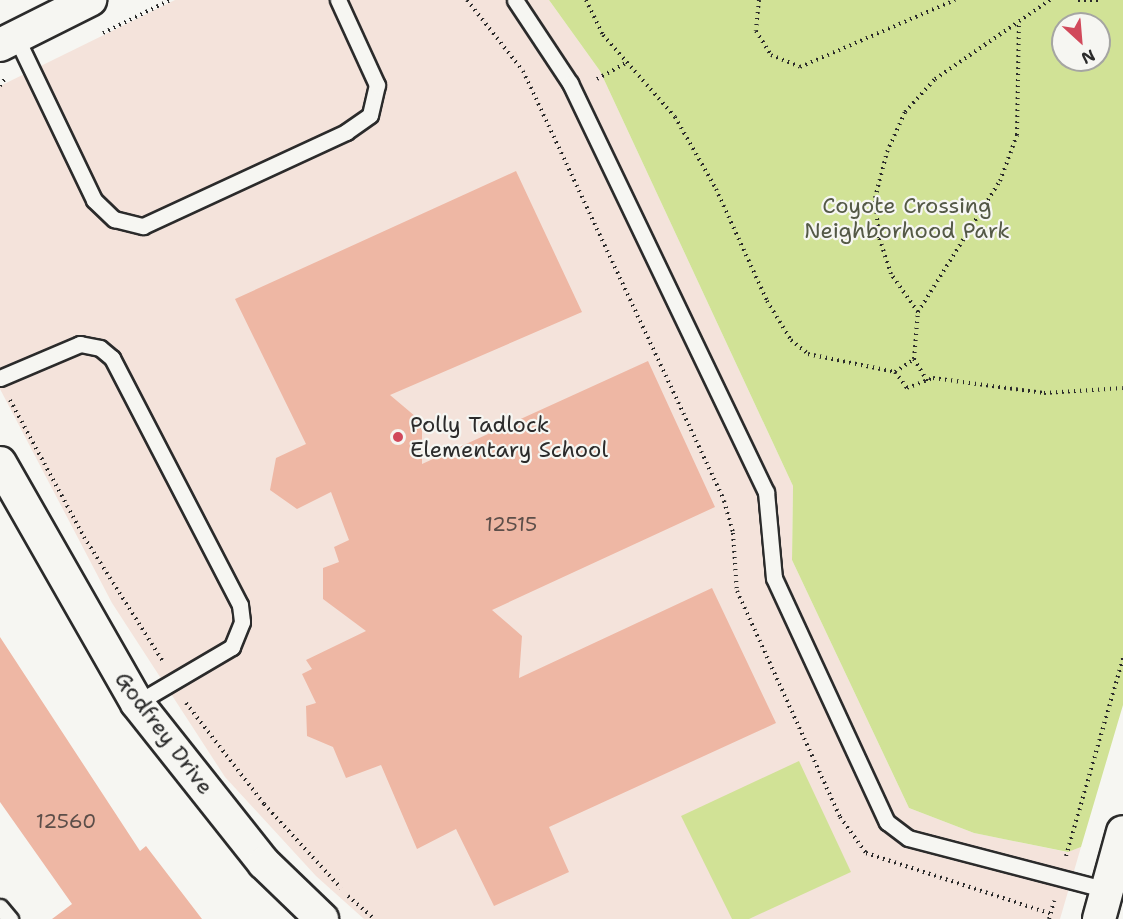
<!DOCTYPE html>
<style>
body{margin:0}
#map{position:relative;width:1123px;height:919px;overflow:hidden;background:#f6f6f2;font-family:"Shantell Sans",sans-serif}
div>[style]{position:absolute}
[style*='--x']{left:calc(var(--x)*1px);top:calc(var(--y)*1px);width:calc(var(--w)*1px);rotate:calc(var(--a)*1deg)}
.built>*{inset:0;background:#f4e3db}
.green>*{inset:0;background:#d1e296}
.building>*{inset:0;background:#eeb7a4}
.path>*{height:4px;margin-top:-2px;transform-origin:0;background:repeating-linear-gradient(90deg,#2b2b2b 0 1.5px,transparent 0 6px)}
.roads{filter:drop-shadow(2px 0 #2b2b2b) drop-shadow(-2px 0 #2b2b2b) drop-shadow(0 2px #2b2b2b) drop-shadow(0 -2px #2b2b2b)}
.service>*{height:15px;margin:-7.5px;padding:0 7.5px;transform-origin:7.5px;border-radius:7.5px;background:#f6f6f2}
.minor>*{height:32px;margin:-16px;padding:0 16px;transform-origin:16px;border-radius:16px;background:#f6f6f2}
.dots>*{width:16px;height:16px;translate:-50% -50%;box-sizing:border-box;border:3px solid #f6f6f2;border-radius:50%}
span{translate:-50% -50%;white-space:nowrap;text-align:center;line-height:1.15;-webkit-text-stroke:4.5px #f6f6f2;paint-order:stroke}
.number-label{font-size:20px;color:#5c4e49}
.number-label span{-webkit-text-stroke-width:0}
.park-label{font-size:22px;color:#545946}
.poi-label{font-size:22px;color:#2b2b2b}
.left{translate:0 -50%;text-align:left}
.street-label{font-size:22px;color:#2b2b2b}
.north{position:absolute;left:1051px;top:12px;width:60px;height:60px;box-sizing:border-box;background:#f6f6f2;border:2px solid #a5a5a2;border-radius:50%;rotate:154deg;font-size:16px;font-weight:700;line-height:24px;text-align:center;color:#2b2b2b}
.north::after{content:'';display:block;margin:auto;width:21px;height:27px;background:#d1495b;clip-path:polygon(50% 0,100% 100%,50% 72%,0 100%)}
</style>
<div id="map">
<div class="built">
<i style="clip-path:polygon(175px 0,549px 0,600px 71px,793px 486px,792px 560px,909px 808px,974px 833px,1067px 852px,1081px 847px,1060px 919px,364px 919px,316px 876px,225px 777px,112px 603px,0 389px,0 86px)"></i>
</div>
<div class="green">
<i style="clip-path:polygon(evenodd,549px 0,1123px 0,1123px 705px,1081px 847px,1068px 852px,974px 833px,909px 808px,792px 560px,793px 486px,600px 71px,549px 0,1063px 24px,1099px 24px,1099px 60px,1063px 60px,1063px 24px)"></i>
<i style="clip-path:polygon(799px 761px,851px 872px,749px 919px,732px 919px,681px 816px)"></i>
</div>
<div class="building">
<i style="clip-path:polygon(516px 171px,582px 312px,390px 395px,422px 422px,422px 464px,648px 361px,715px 507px,492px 610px,522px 636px,519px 678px,712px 588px,776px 723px,549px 827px,569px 872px,494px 906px,456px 829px,417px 849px,381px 765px,346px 778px,333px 747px,307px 736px,306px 706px,316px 703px,302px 674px,312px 669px,306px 660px,366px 631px,323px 599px,323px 568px,339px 562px,334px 547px,349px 540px,331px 492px,297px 509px,270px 490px,276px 458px,306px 444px,235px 299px)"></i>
<i style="clip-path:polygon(0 637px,140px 851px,146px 846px,202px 919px,52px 919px,72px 904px,0 802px)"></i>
</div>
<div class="path">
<i style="--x:467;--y:0;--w:90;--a:51.7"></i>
<i style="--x:523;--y:71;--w:475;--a:64.9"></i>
<i style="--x:724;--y:501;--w:33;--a:74"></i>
<i style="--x:733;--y:533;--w:58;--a:86.1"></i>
<i style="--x:737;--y:591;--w:248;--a:65.5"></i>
<i style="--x:840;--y:817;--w:44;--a:54.2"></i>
<i style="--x:866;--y:853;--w:195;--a:18.2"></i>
<i style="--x:586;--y:0;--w:39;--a:64"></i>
<i style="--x:603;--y:35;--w:109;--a:48.7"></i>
<i style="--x:675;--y:117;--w:83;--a:60.3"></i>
<i style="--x:716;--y:189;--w:123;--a:65.5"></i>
<i style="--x:767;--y:301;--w:46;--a:58.4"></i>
<i style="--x:791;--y:340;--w:22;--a:39"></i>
<i style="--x:808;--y:354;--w:89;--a:11.7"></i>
<i style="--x:895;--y:372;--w:20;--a:53"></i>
<i style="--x:907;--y:388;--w:28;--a:-21"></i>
<i style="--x:933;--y:378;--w:112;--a:7.7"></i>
<i style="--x:1044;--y:393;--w:79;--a:-3.6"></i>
<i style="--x:759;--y:0;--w:31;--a:96"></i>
<i style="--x:756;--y:31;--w:28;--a:58"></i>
<i style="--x:771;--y:55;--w:31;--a:22"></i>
<i style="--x:800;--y:67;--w:169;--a:-23.4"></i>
<i style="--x:1078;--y:0;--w:24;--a:0"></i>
<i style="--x:103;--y:33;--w:75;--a:-26.2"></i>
<i style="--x:597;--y:79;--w:33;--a:-29"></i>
<i style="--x:0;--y:86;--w:11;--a:-56"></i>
<i style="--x:918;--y:312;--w:47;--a:-125.4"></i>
<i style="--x:891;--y:274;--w:38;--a:-108"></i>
<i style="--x:879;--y:238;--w:40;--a:-95.7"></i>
<i style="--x:875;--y:198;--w:48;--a:-75.4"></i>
<i style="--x:887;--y:152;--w:44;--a:-65.8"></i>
<i style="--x:905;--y:112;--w:45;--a:-47.7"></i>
<i style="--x:935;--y:79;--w:140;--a:-34.5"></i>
<i style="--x:914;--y:359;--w:47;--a:-85.1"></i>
<i style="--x:918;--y:312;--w:155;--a:-58"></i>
<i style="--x:1000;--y:181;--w:49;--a:-69.7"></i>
<i style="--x:1017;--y:135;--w:113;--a:-89"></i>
<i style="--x:895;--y:372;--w:23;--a:-34"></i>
<i style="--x:914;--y:359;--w:26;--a:59"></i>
<i style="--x:10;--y:400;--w:156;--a:61.6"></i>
<i style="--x:84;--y:537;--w:146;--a:57.6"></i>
<i style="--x:186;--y:703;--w:128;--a:52.3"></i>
<i style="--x:264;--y:804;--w:114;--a:47.5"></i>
<i style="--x:1066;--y:856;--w:206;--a:-73.9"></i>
<i style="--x:348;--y:896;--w:35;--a:41"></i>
<i style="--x:1049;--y:919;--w:19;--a:-74"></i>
</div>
<div class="roads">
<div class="service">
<i style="--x:515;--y:0;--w:100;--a:56.5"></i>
<i style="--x:570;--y:83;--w:454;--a:64.4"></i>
<i style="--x:766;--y:492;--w:86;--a:84.7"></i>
<i style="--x:774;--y:578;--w:269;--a:65.2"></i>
<i style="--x:887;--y:822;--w:26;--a:37"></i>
<i style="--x:908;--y:838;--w:206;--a:14.6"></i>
<i style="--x:16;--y:37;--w:181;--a:64.4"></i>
<i style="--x:94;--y:200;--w:28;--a:44"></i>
<i style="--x:114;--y:219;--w:30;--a:14"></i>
<i style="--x:143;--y:226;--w:224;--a:-24.8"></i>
<i style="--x:346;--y:132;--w:29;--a:-35"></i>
<i style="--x:370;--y:115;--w:31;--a:-77"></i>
<i style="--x:377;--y:85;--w:94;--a:-114.6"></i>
<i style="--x:0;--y:378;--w:87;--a:-23"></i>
<i style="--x:80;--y:344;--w:20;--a:11"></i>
<i style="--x:100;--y:348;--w:16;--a:40"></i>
<i style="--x:112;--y:358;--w:278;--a:62.6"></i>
<i style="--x:240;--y:605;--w:17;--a:83"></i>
<i style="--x:242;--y:622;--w:27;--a:112"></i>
<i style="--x:232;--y:647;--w:110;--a:149.5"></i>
<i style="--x:0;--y:907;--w:16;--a:50"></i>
</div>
<div class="minor">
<i style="--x:0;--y:45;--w:101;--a:-26.6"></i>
<i style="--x:0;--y:463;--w:276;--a:60.3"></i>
<i style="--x:137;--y:703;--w:204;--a:51.6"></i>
<i style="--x:264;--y:863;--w:81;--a:44"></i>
<i style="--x:1099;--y:919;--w:90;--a:-74.6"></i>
</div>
</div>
<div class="dots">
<i style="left:398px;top:437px;background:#d1495b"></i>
</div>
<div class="number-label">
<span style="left:511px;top:524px">12515</span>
<span style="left:66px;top:821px">12560</span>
</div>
<div class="park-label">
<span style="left:907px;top:218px">Coyote Crossing<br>Neighborhood Park</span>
</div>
<div class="poi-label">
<span class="left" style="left:410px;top:437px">Polly Tadlock<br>Elementary School</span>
</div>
<div class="street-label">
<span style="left:164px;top:733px;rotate:53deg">Godfrey Drive</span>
</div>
<div class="north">N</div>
</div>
